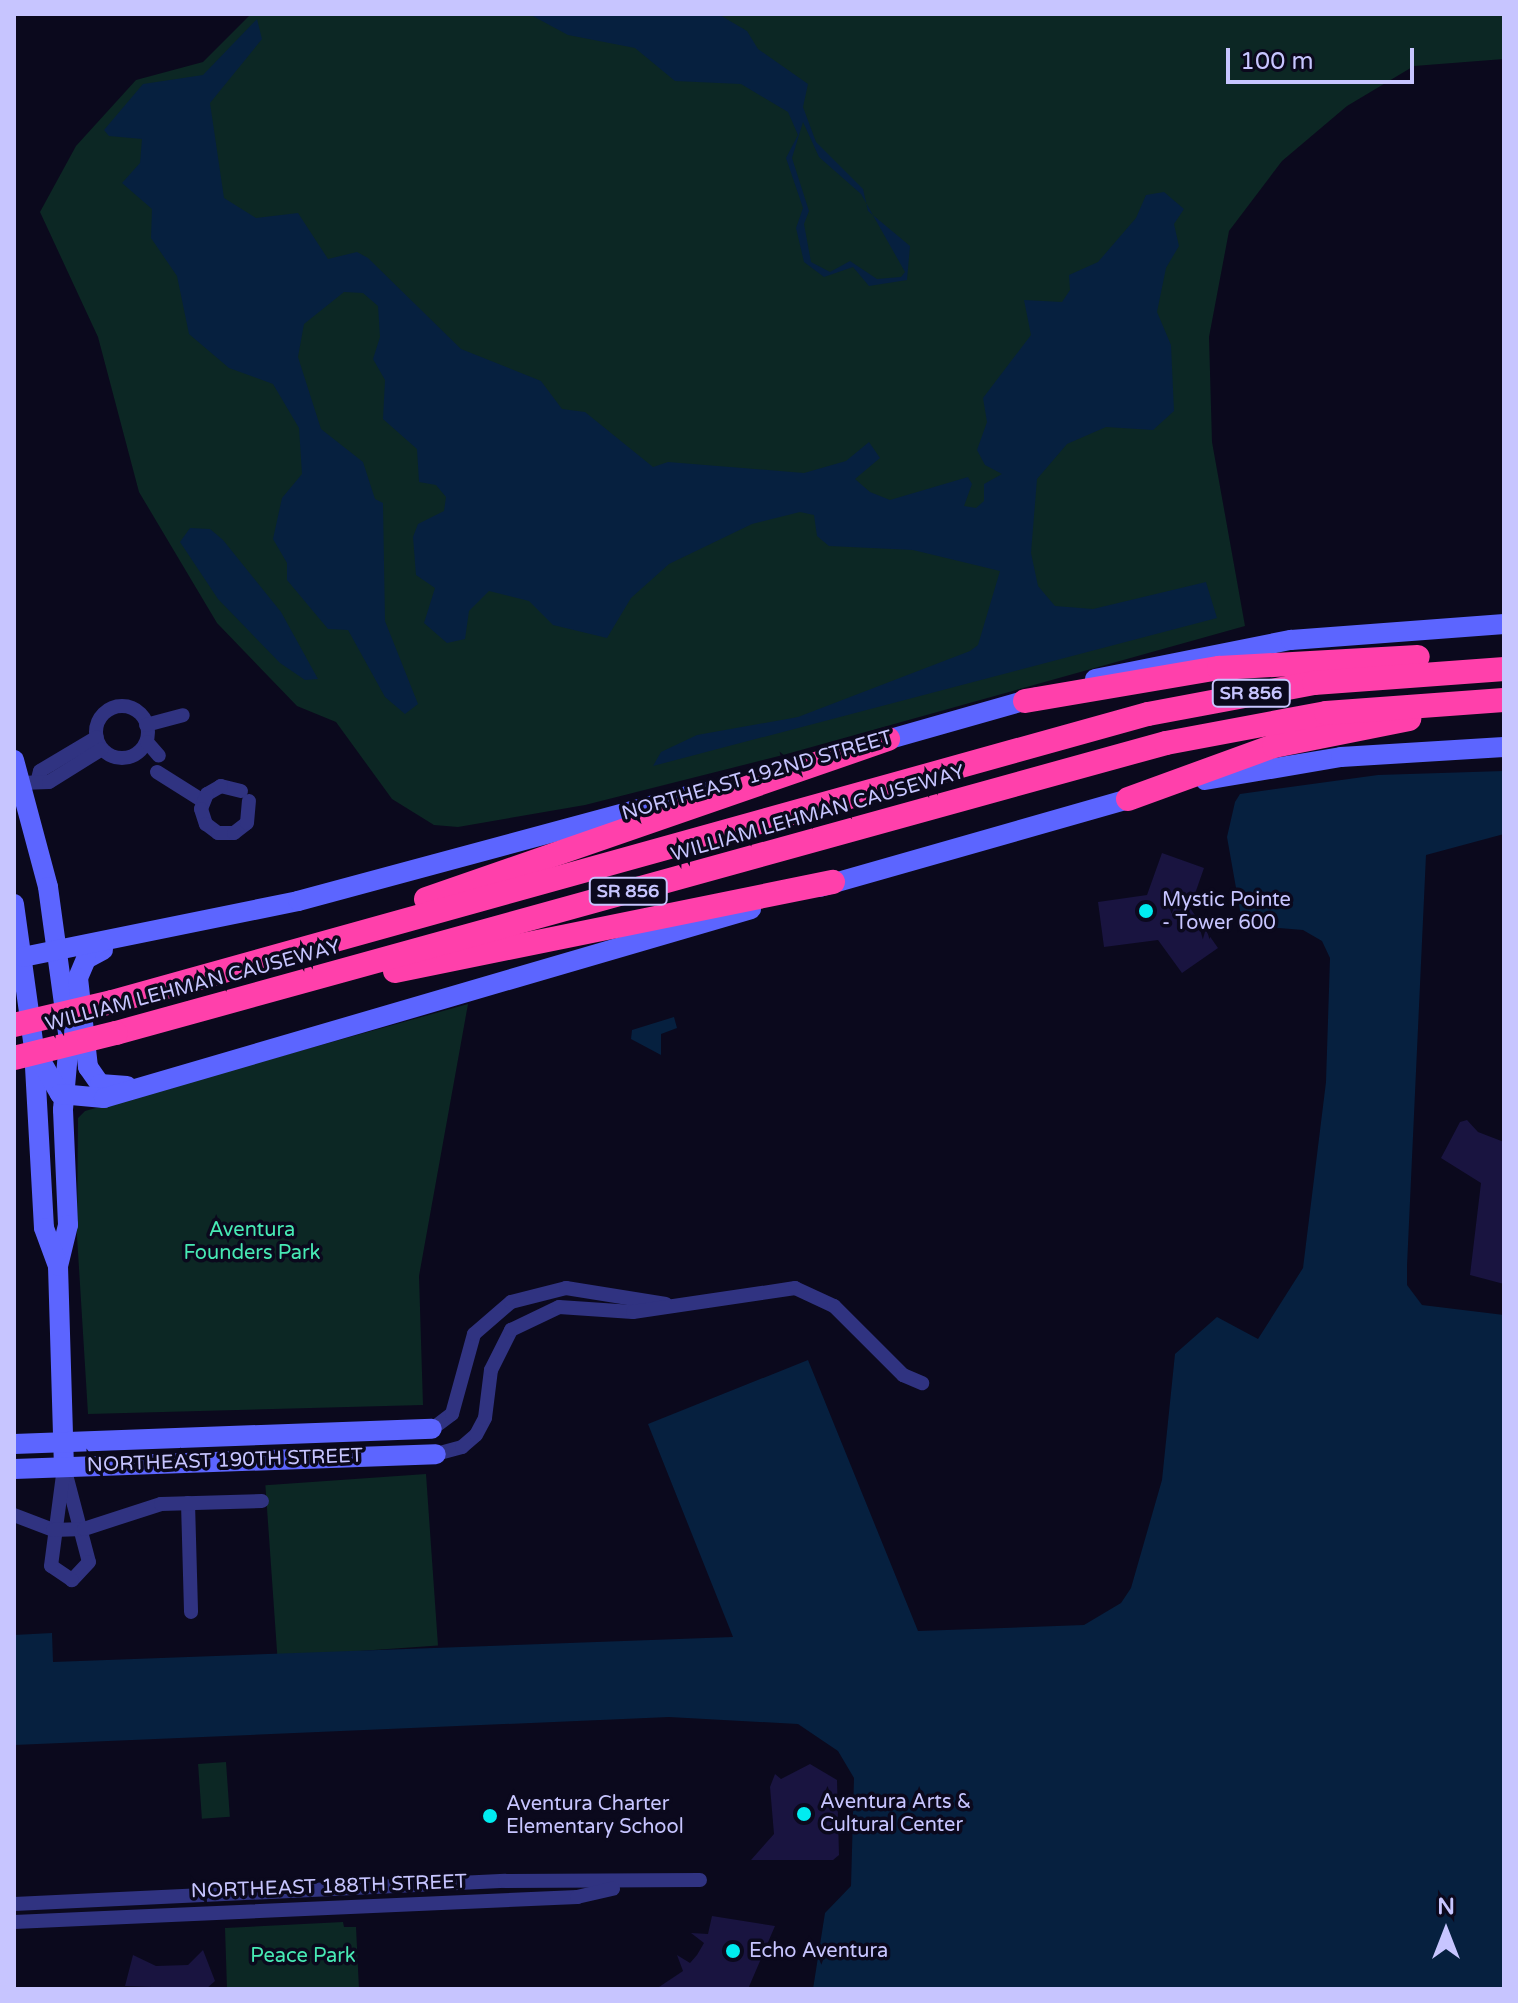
<!DOCTYPE html>
<style>
body{margin:0}
#map{position:relative;width:1518px;height:2003px;overflow:hidden;background:#0b091d;font-family:"Varela Round",sans-serif}
div>[style]{position:absolute}
[style*='--x']{left:calc(var(--x)*1px);top:calc(var(--y)*1px);width:calc(var(--w)*1px);rotate:calc(var(--a)*1deg)}
.green>*{inset:0;background:#0c2724;transform-origin:0 0}
.water>*{inset:0;background:#06203f}
.building>*{inset:0;background:#191440}
.street>*{height:14px;margin:-7px;padding:0 7px;transform-origin:7px;border-radius:7px;background:#303381}
.street>.ring{margin:-7px;padding:0;box-sizing:content-box;background:none;border:14px solid #303381;border-radius:50%}
.secondary>*{height:20px;margin:-10px;padding:0 10px;transform-origin:10px;border-radius:10px;background:#5c65ff}
.highway>*{height:24px;margin:-12px;padding:0 12px;transform-origin:12px;border-radius:12px;background:#ff40ab}
.highway-bridge>*{height:24px;margin:-12px;padding:0 12px;transform-origin:12px;border-radius:12px;background:#ff40ab}
.dots>*{width:22px;height:22px;translate:-50% -50%;box-sizing:border-box;border:4px solid #0b091d;border-radius:50%}
span{translate:-50% -50%;white-space:nowrap;text-align:center;line-height:1.15;-webkit-text-stroke:7px #0b091d;paint-order:stroke}
.shield-label span{padding:2px 6px;background:#0b091d;border:2px solid;border-radius:6px;-webkit-text-stroke-width:0}
.shield-label{font-size:18px;color:#c7c5ff;font-weight:700}
.street-label{font-size:20px;color:#c7c5ff}
.poi-label{font-size:20px;color:#c7c5ff}
.left{translate:0 -50%;text-align:left}
.park-label{font-size:20px;color:#47e9b4}
.frame{position:absolute;inset:0;border:16px solid #c7c5ff;pointer-events:none}
.north{position:absolute;left:1406px;top:1891px;width:80px;height:80px;-webkit-text-stroke:6px #0b091d;paint-order:stroke;rotate:0deg;font-size:22px;font-weight:700;line-height:32px;text-align:center;color:#c7c5ff}
.north::after{content:'';display:block;margin:auto;width:28px;height:36px;background:#c7c5ff;clip-path:polygon(50% 0,100% 100%,50% 72%,0 100%)}
.scale{position:absolute;left:1226px;top:48px;width:188px;height:36px;box-sizing:border-box;border:4px solid #c7c5ff;border-top:0;padding-left:10px;font-size:24px;line-height:28px;white-space:nowrap;color:#c7c5ff;-webkit-text-stroke:6px #0b091d;paint-order:stroke}
</style>
<div id="map">
<div class="green">
<i style="clip-path:polygon(251px 14px,1504px 14px,1504px 59px,1414px 66px,1347px 106px,1282px 161px,1229px 231px,1209px 337px,1212px 442px,1245px 626px,783px 755px,585px 805px,458px 827px,434px 825px,392px 799px,336px 722px,297px 706px,217px 623px,139px 492px,98px 337px,40px 212px,76px 146px,136px 80px,203px 62px)"></i>
<i style="clip-path:polygon(468px 1004px,419px 1276px,423px 1405px,88px 1414px,77px 1236px,78px 1118px,85px 1111px)"></i>
<i style="left:426px;top:1474px;width:172px;height:161px;rotate:86deg"></i>
<i style="left:226px;top:1762px;width:55px;height:28px;rotate:86deg"></i>
<i style="clip-path:polygon(343px 1922px,344px 1927px,356px 1927px,359px 1989px,227px 1989px,225px 1928px)"></i>
</div>
<div class="water">
<i style="clip-path:polygon(evenodd,529px 14px,718px 14px,747px 31px,758px 49px,808px 84px,803px 107px,816px 142px,863px 189px,868px 211px,910px 246px,907px 280px,869px 286px,853px 267px,824px 277px,804px 262px,796px 228px,803px 208px,786px 158px,798px 135px,788px 112px,741px 84px,675px 81px,635px 48px,568px 35px,529px 14px,803px 122px,819px 157px,861px 194px,905px 272px,901px 277px,877px 279px,850px 261px,830px 272px,811px 262px,804px 224px,809px 211px,792px 158px,803px 122px)"></i>
<i style="clip-path:polygon(257px 19px,262px 39px,210px 103px,224px 198px,256px 218px,298px 213px,328px 259px,357px 252px,368px 258px,461px 349px,541px 381px,562px 409px,585px 412px,653px 467px,668px 462px,804px 473px,846px 461px,869px 442px,880px 458px,855px 479px,870px 492px,890px 500px,968px 477px,972px 484px,964px 506px,976px 508px,984px 501px,984px 484px,1002px 474px,985px 465px,977px 450px,987px 422px,983px 398px,1031px 335px,1024px 300px,1062px 302px,1070px 290px,1069px 275px,1098px 262px,1136px 218px,1146px 195px,1164px 192px,1184px 209px,1174px 224px,1179px 246px,1166px 268px,1157px 312px,1171px 345px,1174px 411px,1153px 430px,1106px 427px,1067px 444px,1037px 479px,1031px 553px,1038px 586px,1055px 606px,1093px 609px,1206px 582px,1217px 618px,653px 766px,661px 752px,697px 735px,798px 717px,970px 651px,978px 645px,1000px 571px,913px 550px,829px 546px,817px 536px,814px 515px,800px 512px,752px 524px,669px 564px,631px 598px,607px 638px,553px 625px,529px 601px,489px 591px,469px 611px,465px 639px,447px 643px,424px 623px,435px 588px,416px 575px,413px 537px,418px 524px,444px 511px,446px 497px,436px 485px,419px 482px,417px 449px,383px 419px,385px 380px,373px 359px,380px 337px,378px 306px,363px 293px,344px 292px,304px 324px,298px 357px,321px 429px,363px 462px,375px 499px,383px 503px,385px 621px,418px 704px,405px 714px,385px 697px,348px 630px,328px 629px,287px 580px,287px 563px,273px 539px,282px 498px,302px 474px,299px 428px,273px 384px,229px 368px,189px 334px,177px 276px,151px 238px,152px 209px,122px 183px,140px 163px,142px 139px,109px 136px,104px 130px,143px 84px,203px 75px)"></i>
<i style="clip-path:polygon(190px 528px,210px 529px,223px 540px,281px 612px,318px 679px,305px 680px,280px 663px,218px 599px,180px 542px)"></i>
<i style="clip-path:polygon(1504px 771px,1504px 834px,1426px 855px,1407px 1266px,1407px 1285px,1422px 1305px,1504px 1315px,1504px 1989px,813px 1989px,825px 1913px,851px 1886px,854px 1778px,838px 1751px,798px 1724px,669px 1717px,14px 1745px,14px 1635px,52px 1633px,53px 1662px,733px 1637px,648px 1424px,808px 1360px,918px 1631px,1084px 1625px,1121px 1603px,1131px 1588px,1162px 1480px,1175px 1354px,1217px 1317px,1258px 1339px,1303px 1268px,1326px 1082px,1330px 958px,1322px 941px,1303px 930px,1266px 927px,1241px 916px,1227px 837px,1235px 802px,1240px 794px,1378px 775px)"></i>
<i style="clip-path:polygon(674px 1017px,677px 1028px,661px 1034px,661px 1055px,631px 1039px,632px 1030px)"></i>
</div>
<div class="building">
<i style="clip-path:polygon(1162px 853px,1204px 868px,1190px 908px,1218px 948px,1182px 973px,1158px 940px,1104px 947px,1098px 902px,1147px 895px)"></i>
<i style="clip-path:polygon(1467px 1120px,1478px 1132px,1504px 1142px,1504px 1284px,1470px 1275px,1481px 1183px,1441px 1158px,1460px 1122px)"></i>
<i style="clip-path:polygon(810px 1764px,837px 1780px,839px 1855px,833px 1860px,751px 1860px,774px 1834px,770px 1787px,775px 1774px,781px 1779px)"></i>
<i style="clip-path:polygon(712px 1916px,775px 1926px,748px 1989px,656px 1989px,683px 1971px,677px 1955px,690px 1963px,697px 1955px,704px 1943px,691px 1933px,708px 1934px)"></i>
<i style="clip-path:polygon(203px 1950px,215px 1981px,206px 1989px,125px 1986px,133px 1955px,156px 1966px,188px 1965px)"></i>
</div>
<div class="street">
<i class="ring" style="left:96px;top:706px;width:38px;height:38px"></i>
<i style="--x:146;--y:725;--w:38;--a:-15"></i>
<i style="--x:147;--y:742;--w:18;--a:49"></i>
<i style="--x:157;--y:772;--w:54;--a:32.2"></i>
<i style="--x:38;--y:779;--w:8;--a:-76"></i>
<i style="--x:40;--y:771;--w:66;--a:-30.8"></i>
<i style="--x:20;--y:783;--w:29;--a:-2"></i>
<i style="--x:49;--y:782;--w:62;--a:-31.9"></i>
<i style="--x:241;--y:791;--w:21;--a:-166"></i>
<i style="--x:221;--y:786;--w:16;--a:150"></i>
<i style="--x:207;--y:794;--w:16;--a:112"></i>
<i style="--x:201;--y:809;--w:16;--a:72"></i>
<i style="--x:206;--y:824;--w:15;--a:37"></i>
<i style="--x:218;--y:833;--w:16;--a:0"></i>
<i style="--x:234;--y:833;--w:16;--a:-38"></i>
<i style="--x:247;--y:823;--w:22;--a:-85"></i>
<i style="--x:432;--y:1429;--w:25;--a:-37"></i>
<i style="--x:452;--y:1414;--w:83;--a:-74.6"></i>
<i style="--x:474;--y:1334;--w:49;--a:-40.9"></i>
<i style="--x:511;--y:1302;--w:57;--a:-14.3"></i>
<i style="--x:566;--y:1288;--w:101;--a:9.1"></i>
<i style="--x:436;--y:1454;--w:27;--a:-15"></i>
<i style="--x:462;--y:1447;--w:18;--a:-41"></i>
<i style="--x:476;--y:1435;--w:19;--a:-62"></i>
<i style="--x:485;--y:1418;--w:48;--a:-82.9"></i>
<i style="--x:491;--y:1370;--w:45;--a:-63.4"></i>
<i style="--x:511;--y:1330;--w:53;--a:-25.6"></i>
<i style="--x:559;--y:1307;--w:74;--a:3.9"></i>
<i style="--x:633;--y:1312;--w:164;--a:-8.4"></i>
<i style="--x:795;--y:1288;--w:43;--a:24.8"></i>
<i style="--x:834;--y:1306;--w:98;--a:45"></i>
<i style="--x:903;--y:1375;--w:21;--a:23"></i>
<i style="--x:64;--y:1467;--w:98;--a:75.3"></i>
<i style="--x:89;--y:1562;--w:25;--a:133"></i>
<i style="--x:72;--y:1580;--w:25;--a:-146"></i>
<i style="--x:51;--y:1566;--w:100;--a:-82.5"></i>
<i style="--x:188;--y:1503;--w:109;--a:88.4"></i>
<i style="--x:14;--y:1515;--w:42;--a:21"></i>
<i style="--x:53;--y:1530;--w:31;--a:-2"></i>
<i style="--x:84;--y:1529;--w:81;--a:-18"></i>
<i style="--x:161;--y:1504;--w:101;--a:-1.7"></i>
<i style="--x:14;--y:1904;--w:492;--a:-2.7"></i>
<i style="--x:505;--y:1881;--w:195;--a:-0.3"></i>
<i style="--x:14;--y:1922;--w:564;--a:-2.54"></i>
<i style="--x:577;--y:1897;--w:37;--a:-13"></i>
</div>
<div class="secondary">
<i style="--x:1095;--y:679;--w:200;--a:-11.3"></i>
<i style="--x:1291;--y:640;--w:214;--a:-4.3"></i>
<i style="--x:876;--y:743;--w:167;--a:-15.9"></i>
<i style="--x:14;--y:760;--w:131;--a:75"></i>
<i style="--x:48;--y:887;--w:155;--a:82.2"></i>
<i style="--x:69;--y:1041;--w:69;--a:95"></i>
<i style="--x:63;--y:1110;--w:115;--a:87.5"></i>
<i style="--x:68;--y:1225;--w:42;--a:103.7"></i>
<i style="--x:58;--y:1266;--w:201;--a:88.3"></i>
<i style="--x:1205;--y:780;--w:138;--a:-9.6"></i>
<i style="--x:1341;--y:757;--w:163;--a:-3.5"></i>
<i style="--x:820;--y:887;--w:336;--a:-15.9"></i>
<i style="--x:14;--y:904;--w:146;--a:82.1"></i>
<i style="--x:34;--y:1049;--w:179;--a:86.8"></i>
<i style="--x:44;--y:1228;--w:40;--a:69.8"></i>
<i style="--x:103;--y:950;--w:19;--a:152"></i>
<i style="--x:86;--y:959;--w:21;--a:113"></i>
<i style="--x:78;--y:978;--w:90;--a:83.6"></i>
<i style="--x:88;--y:1067;--w:21;--a:55"></i>
<i style="--x:100;--y:1084;--w:27;--a:4"></i>
<i style="--x:23;--y:957;--w:281;--a:-11.5"></i>
<i style="--x:298;--y:901;--w:419;--a:-15.1"></i>
<i style="--x:34;--y:1049;--w:52;--a:60"></i>
<i style="--x:60;--y:1094;--w:44;--a:5.2"></i>
<i style="--x:104;--y:1098;--w:674;--a:-16.28"></i>
<i style="--x:14;--y:1444;--w:418;--a:-2.1"></i>
<i style="--x:14;--y:1469;--w:422;--a:-2"></i>
</div>
<div class="highway">
<i style="--x:1025;--y:701;--w:197;--a:-9.7"></i>
<i style="--x:1219;--y:668;--w:199;--a:-3.2"></i>
<i style="--x:1128;--y:799;--w:155;--a:-20"></i>
<i style="--x:1274;--y:746;--w:138;--a:-11.3"></i>
<i style="--x:426;--y:899;--w:489;--a:-19.1"></i>
<i style="--x:395;--y:971;--w:447;--a:-11.5"></i>
<i style="--x:112;--y:1002;--w:1075;--a:-15.54"></i>
<i style="--x:1148;--y:714;--w:169;--a:-10.6"></i>
<i style="--x:1314;--y:683;--w:191;--a:-4.2"></i>
<i style="--x:116;--y:1033;--w:1089;--a:-15.44"></i>
<i style="--x:1166;--y:743;--w:163;--a:-10.6"></i>
<i style="--x:1326;--y:713;--w:178;--a:-4.2"></i>
</div>
<div class="highway-bridge">
<i style="--x:14;--y:1025;--w:101;--a:-13.2"></i>
<i style="--x:14;--y:1058;--w:105;--a:-13.8"></i>
</div>
<div class="dots">
<i style="left:1146px;top:911px;background:#00ecf0"></i>
<i style="left:804px;top:1814px;background:#00ecf0"></i>
<i style="left:490px;top:1816px;background:#00ecf0"></i>
<i style="left:733px;top:1951px;background:#00ecf0"></i>
</div>
<div class="shield-label">
<span style="left:1251px;top:693px">SR 856</span>
<span style="left:628px;top:891px">SR 856</span>
</div>
<div class="street-label">
<span style="left:757px;top:776px;rotate:-16deg">NORTHEAST 192ND STREET</span>
<span style="left:818px;top:814px;rotate:-16deg">WILLIAM LEHMAN CAUSEWAY</span>
<span style="left:193px;top:986px;rotate:-15deg">WILLIAM LEHMAN CAUSEWAY</span>
<span style="left:225px;top:1461px;rotate:-2deg">NORTHEAST 190TH STREET</span>
<span style="left:329px;top:1887px;rotate:-2deg">NORTHEAST 188TH STREET</span>
</div>
<div class="poi-label">
<span class="left" style="left:1162px;top:912px">Mystic Pointe<br>- Tower 600</span>
<span class="left" style="left:820px;top:1814px">Aventura Arts &amp;<br>Cultural Center</span>
<span class="left" style="left:506px;top:1816px">Aventura Charter<br>Elementary School</span>
<span class="left" style="left:749px;top:1951px">Echo Aventura</span>
</div>
<div class="park-label">
<span style="left:252px;top:1242px">Aventura<br>Founders Park</span>
<span style="left:303px;top:1956px">Peace Park</span>
</div>
<div class="frame"></div>
<div class="north">N</div>
<div class="scale">100 m</div>
</div>
